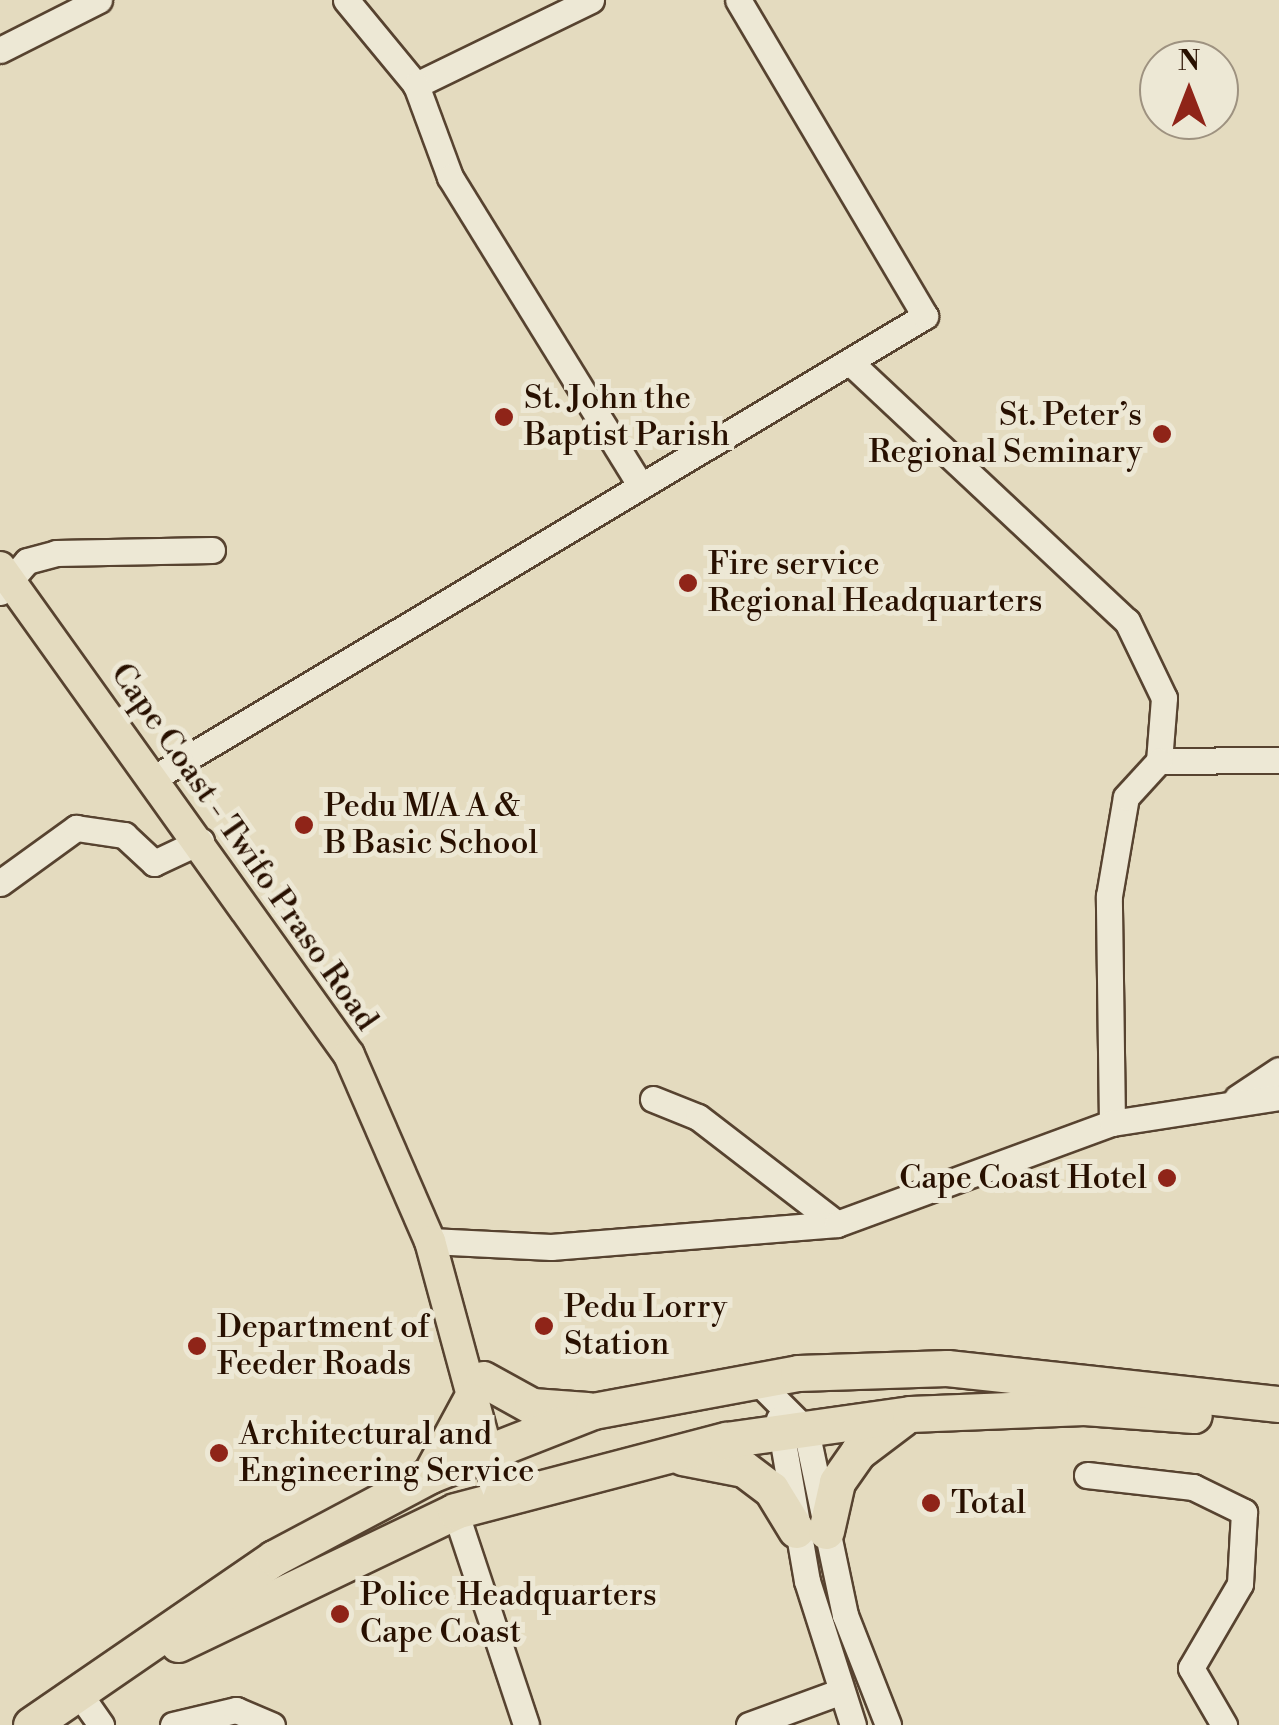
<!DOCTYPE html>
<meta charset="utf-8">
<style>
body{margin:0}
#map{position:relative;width:1279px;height:1725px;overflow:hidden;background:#e4dbbf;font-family:"Libre Bodoni",serif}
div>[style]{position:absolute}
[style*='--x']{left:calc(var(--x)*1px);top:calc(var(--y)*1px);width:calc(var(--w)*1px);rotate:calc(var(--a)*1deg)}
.roads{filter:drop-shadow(2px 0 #574330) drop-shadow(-2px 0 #574330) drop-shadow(0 2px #574330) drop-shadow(0 -2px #574330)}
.minor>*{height:25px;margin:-12.5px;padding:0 12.5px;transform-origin:12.5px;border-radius:12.5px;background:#ede8d5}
.major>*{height:30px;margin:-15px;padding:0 15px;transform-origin:15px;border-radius:15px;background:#e4dbbf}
.highway>*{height:35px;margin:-17.5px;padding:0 17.5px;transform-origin:17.5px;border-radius:17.5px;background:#e4dbbf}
.dots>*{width:28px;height:28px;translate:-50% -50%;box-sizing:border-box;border:5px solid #ede8d5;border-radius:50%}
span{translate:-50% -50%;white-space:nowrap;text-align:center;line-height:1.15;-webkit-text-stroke:10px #ede8d5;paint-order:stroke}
.poi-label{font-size:32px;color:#281000}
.left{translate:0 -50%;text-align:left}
.right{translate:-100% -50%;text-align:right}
.street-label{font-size:32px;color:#281000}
.north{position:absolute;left:1139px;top:40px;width:100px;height:100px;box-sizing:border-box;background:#ede8d5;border:2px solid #9e9280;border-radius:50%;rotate:0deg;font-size:28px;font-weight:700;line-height:40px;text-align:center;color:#281000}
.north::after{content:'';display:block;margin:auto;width:35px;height:45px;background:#8f2418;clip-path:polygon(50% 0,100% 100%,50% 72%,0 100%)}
</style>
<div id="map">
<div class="roads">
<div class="minor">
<i style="--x:346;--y:0;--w:110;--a:50.5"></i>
<i style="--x:591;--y:0;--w:195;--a:154.1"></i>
<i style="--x:416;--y:85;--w:98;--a:69.7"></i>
<i style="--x:450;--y:177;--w:363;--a:58.3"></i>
<i style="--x:0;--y:50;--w:111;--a:-26.8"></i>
<i style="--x:853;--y:365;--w:375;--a:43.1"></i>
<i style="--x:1127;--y:621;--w:85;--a:64.3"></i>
<i style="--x:1164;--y:698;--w:63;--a:94.5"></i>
<i style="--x:1159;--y:761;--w:120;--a:-0.5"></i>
<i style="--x:0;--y:592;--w:41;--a:-48.9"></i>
<i style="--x:27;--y:561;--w:30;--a:-15"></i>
<i style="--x:56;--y:553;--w:156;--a:-1.1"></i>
<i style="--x:154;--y:778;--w:899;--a:-30.93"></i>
<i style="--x:925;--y:316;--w:367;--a:-120.6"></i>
<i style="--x:0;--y:883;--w:94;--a:-35.9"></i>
<i style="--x:76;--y:828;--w:49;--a:8.3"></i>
<i style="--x:124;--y:835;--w:41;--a:43"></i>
<i style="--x:154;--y:863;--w:52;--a:-25.1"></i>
<i style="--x:1237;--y:1098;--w:50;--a:-33.7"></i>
<i style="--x:653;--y:1099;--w:48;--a:21.8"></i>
<i style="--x:698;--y:1117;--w:175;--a:37.6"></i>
<i style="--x:1112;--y:1123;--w:227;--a:-90.8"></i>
<i style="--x:1109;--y:896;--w:100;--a:-80.3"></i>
<i style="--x:1126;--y:797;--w:49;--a:-47.5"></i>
<i style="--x:430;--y:1241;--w:121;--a:2.8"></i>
<i style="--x:551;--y:1247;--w:287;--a:-4.6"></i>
<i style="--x:837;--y:1224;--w:293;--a:-20.2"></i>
<i style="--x:1112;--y:1123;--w:169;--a:-8.8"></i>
<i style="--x:754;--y:1378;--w:74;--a:45"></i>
<i style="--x:806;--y:1430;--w:189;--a:78.1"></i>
<i style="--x:845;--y:1615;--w:118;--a:68.6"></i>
<i style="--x:779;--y:1419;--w:164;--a:80.2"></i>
<i style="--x:807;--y:1581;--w:151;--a:72.3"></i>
<i style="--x:1087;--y:1475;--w:107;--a:6.5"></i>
<i style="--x:1193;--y:1487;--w:57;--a:26.1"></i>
<i style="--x:1244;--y:1512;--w:72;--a:93.2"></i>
<i style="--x:1240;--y:1584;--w:97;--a:120.3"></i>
<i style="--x:1191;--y:1668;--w:66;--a:59.9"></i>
<i style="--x:455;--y:1511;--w:225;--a:71.6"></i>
<i style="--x:85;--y:1702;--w:28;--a:55"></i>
<i style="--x:173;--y:1725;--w:65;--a:-13.4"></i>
<i style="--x:236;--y:1710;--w:39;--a:23"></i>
<i style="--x:749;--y:1725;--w:96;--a:-20.1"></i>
</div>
<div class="major">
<i style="--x:0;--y:567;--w:600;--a:54.43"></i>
<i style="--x:349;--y:1055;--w:203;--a:66.5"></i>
<i style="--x:430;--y:1241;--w:263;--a:74.8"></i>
</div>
<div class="highway">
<i style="--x:483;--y:1379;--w:56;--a:28.9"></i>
<i style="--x:532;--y:1406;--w:55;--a:4.2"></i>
<i style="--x:682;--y:1457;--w:63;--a:11"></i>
<i style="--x:744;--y:1469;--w:34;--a:37"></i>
<i style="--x:771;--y:1489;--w:48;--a:58.6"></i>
<i style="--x:430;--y:1475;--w:84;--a:-61.6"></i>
<i style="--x:826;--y:1531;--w:50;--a:-77.3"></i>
<i style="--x:837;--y:1482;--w:37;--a:-55"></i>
<i style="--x:858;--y:1452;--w:56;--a:-37.1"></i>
<i style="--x:178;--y:1644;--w:307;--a:-25.6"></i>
<i style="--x:455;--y:1511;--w:280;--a:-14.7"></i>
<i style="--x:726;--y:1440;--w:186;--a:-8"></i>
<i style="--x:910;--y:1414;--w:174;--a:-2.3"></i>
<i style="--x:1084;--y:1407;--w:110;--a:4.2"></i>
<i style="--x:31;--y:1725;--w:295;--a:-34.5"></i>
<i style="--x:274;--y:1558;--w:177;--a:-28"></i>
<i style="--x:430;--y:1475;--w:175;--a:-21.4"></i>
<i style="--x:593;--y:1411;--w:208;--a:-10.5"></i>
<i style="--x:798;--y:1373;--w:149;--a:-1.9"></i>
<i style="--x:947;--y:1368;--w:334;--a:6.2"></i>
</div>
</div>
<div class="dots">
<i style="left:504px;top:417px;background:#8f2418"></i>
<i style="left:1162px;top:434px;background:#8f2418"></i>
<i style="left:688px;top:583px;background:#8f2418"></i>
<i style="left:304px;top:825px;background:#8f2418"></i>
<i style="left:1167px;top:1178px;background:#8f2418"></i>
<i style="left:544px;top:1326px;background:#8f2418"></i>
<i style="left:197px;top:1346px;background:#8f2418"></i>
<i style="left:219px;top:1453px;background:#8f2418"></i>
<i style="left:931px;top:1503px;background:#8f2418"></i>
<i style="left:340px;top:1614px;background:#8f2418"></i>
</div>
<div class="poi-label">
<span class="left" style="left:524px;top:417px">St. John the<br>Baptist Parish</span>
<span class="right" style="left:1142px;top:434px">St. Peter’s<br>Regional Seminary</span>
<span class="left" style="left:708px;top:583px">Fire service<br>Regional Headquarters</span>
<span class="left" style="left:324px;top:825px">Pedu M/A A &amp;<br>B Basic School</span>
<span class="right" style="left:1147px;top:1178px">Cape Coast Hotel</span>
<span class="left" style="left:564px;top:1326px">Pedu Lorry<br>Station</span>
<span class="left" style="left:217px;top:1346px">Department of<br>Feeder Roads</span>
<span class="left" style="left:239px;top:1453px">Architectural and<br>Engineering Service</span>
<span class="left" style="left:951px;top:1503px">Total</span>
<span class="left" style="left:360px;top:1614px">Police Headquarters<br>Cape Coast</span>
</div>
<div class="street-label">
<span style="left:244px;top:847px;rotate:55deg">Cape Coast - Twifo Praso Road</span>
</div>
<div class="north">N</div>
</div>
